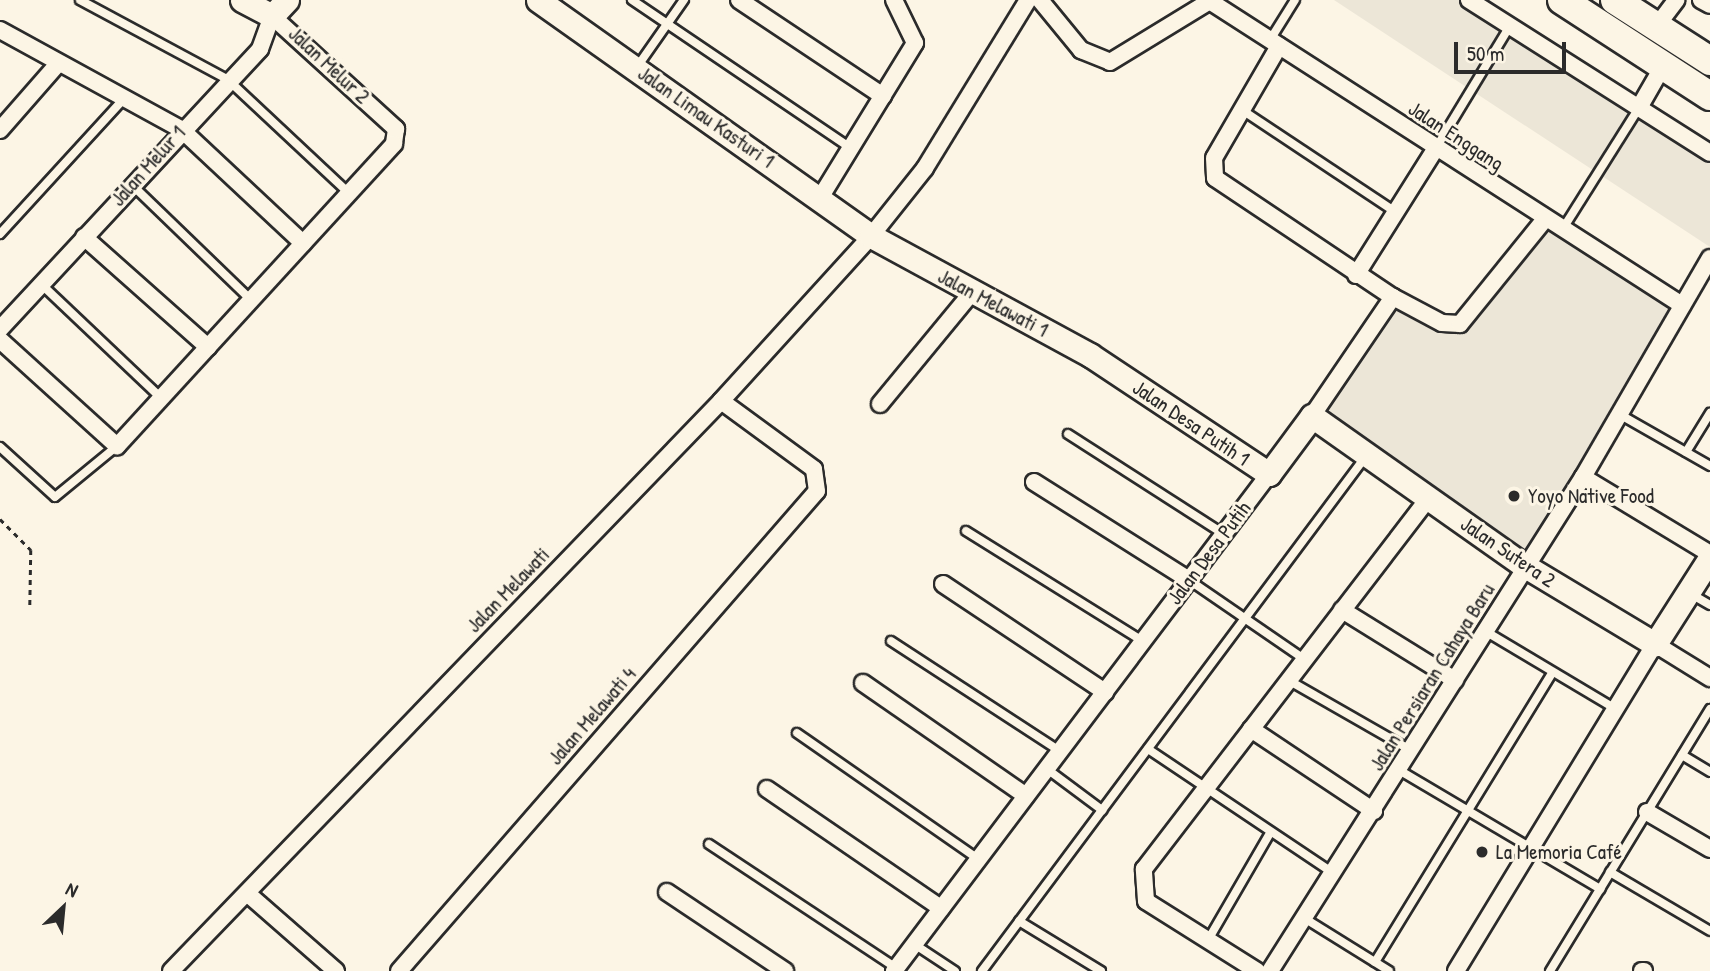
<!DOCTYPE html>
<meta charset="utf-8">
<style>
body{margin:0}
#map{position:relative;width:1710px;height:971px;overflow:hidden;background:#fcf5e5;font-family:"Patrick Hand",sans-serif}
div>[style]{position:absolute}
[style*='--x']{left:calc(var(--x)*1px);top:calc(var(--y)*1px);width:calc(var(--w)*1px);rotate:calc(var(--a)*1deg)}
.built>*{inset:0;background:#ece6d7}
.path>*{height:2.5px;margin-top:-1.25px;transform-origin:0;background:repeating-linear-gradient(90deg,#2b2b2b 0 5px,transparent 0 10px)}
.roads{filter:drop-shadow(2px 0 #2b2b2b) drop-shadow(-2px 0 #2b2b2b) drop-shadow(0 2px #2b2b2b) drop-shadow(0 -2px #2b2b2b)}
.lane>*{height:8px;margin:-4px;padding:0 4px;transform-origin:4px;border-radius:4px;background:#fcf5e5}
.street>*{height:16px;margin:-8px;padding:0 8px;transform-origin:8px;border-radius:8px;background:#fcf5e5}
.secondary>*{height:23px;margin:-11.5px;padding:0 11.5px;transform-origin:11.5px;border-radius:11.5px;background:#fcf5e5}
.highway>*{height:28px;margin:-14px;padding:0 14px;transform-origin:14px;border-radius:14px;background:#fcf5e5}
.dots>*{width:19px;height:19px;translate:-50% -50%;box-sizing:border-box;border:4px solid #fcf5e5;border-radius:50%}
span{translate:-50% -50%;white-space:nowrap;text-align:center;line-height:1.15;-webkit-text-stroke:6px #fcf5e5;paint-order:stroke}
.street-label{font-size:21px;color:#2b2b2b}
.poi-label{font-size:21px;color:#2b2b2b}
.left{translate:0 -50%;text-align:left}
.north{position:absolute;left:28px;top:873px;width:70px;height:70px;-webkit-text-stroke:5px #fcf5e5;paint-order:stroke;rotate:26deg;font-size:19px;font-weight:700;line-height:28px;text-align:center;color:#2b2b2b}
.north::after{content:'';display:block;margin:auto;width:24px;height:32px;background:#2b2b2b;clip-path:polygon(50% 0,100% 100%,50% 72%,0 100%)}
.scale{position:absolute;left:1454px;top:42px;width:112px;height:32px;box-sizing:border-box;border:4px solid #2b2b2b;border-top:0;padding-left:9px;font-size:21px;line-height:24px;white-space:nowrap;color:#2b2b2b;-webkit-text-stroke:5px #fcf5e5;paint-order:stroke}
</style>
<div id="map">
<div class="built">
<i style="clip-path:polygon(1334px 0,1480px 0,1654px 107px,1710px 146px,1710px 247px)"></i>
<i style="clip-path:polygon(1552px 216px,1679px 297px,1524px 556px,1321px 412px,1395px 304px,1467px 327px)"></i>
</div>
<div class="path">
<i style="--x:0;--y:519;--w:44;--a:45"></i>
<i style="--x:31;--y:550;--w:59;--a:91"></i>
</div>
<div class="roads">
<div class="lane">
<i style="--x:80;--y:0;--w:167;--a:28.3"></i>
<i style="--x:227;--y:79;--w:167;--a:43.1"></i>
<i style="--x:632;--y:0;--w:266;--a:34.1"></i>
<i style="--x:1270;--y:40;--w:47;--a:-58"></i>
<i style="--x:637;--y:67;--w:82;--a:-55"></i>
<i style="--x:1242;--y:110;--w:186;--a:33.6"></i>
<i style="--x:1436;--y:148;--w:143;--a:-58.8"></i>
<i style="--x:132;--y:185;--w:165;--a:44"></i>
<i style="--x:1562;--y:230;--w:146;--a:-57.8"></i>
<i style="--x:0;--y:234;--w:182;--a:-47.5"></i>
<i style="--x:41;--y:284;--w:166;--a:43.5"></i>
<i style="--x:1619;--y:414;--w:105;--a:29.7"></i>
<i style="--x:1068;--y:434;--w:185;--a:32.7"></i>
<i style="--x:0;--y:447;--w:74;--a:42.3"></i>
<i style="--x:55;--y:497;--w:80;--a:-39.4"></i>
<i style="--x:1686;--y:452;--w:46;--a:-58.4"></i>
<i style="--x:966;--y:531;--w:208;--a:31.9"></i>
<i style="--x:1189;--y:580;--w:140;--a:34.5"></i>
<i style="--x:1691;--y:594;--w:22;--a:30"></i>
<i style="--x:1485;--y:631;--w:150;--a:30.8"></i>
<i style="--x:891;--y:641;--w:202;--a:33.1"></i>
<i style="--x:1288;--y:680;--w:141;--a:29.8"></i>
<i style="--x:797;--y:733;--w:221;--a:34.8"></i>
<i style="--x:1148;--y:749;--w:223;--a:33.8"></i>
<i style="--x:1682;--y:755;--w:33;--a:31"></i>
<i style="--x:1047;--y:769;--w:69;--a:36.7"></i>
<i style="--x:1399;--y:770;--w:234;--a:30.6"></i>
<i style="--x:709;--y:844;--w:224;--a:33.5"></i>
<i style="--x:1610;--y:872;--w:116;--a:30.5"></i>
<i style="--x:1304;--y:918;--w:100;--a:31.9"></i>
<i style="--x:1019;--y:921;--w:96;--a:31.4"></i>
<i style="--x:1208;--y:940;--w:124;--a:-59.9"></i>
<i style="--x:914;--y:944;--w:49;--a:33.4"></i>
<i style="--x:1375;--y:962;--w:340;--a:-58.5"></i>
<i style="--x:982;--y:971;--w:642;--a:-53.29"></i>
<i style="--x:1550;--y:971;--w:307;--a:-58.6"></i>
</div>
<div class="street">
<i style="--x:739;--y:0;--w:173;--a:33.7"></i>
<i style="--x:1040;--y:0;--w:65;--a:50.6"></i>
<i style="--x:1081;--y:50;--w:31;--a:22"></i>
<i style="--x:1110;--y:62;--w:117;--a:-31.4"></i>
<i style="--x:1208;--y:0;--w:564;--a:32.76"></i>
<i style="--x:1469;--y:0;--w:285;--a:32.4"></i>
<i style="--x:1701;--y:0;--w:10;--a:29"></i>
<i style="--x:1656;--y:27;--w:34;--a:-53"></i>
<i style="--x:0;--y:30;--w:206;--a:28.7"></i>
<i style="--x:181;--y:129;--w:167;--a:43.1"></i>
<i style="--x:1279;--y:46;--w:129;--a:120.1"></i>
<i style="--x:1214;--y:158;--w:20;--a:87"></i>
<i style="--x:1215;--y:178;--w:214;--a:33.8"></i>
<i style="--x:1640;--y:106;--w:46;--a:-60.1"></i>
<i style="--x:0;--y:130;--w:86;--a:-48.8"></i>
<i style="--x:820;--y:198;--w:182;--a:-58.5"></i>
<i style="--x:915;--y:43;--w:48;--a:-116"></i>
<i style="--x:84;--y:237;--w:166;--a:41.6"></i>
<i style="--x:1356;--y:275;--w:150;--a:-57.8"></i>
<i style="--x:0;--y:329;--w:382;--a:-47.1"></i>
<i style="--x:260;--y:49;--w:35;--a:-70"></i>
<i style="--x:272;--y:16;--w:168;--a:42.3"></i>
<i style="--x:396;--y:129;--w:15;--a:98"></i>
<i style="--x:394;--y:144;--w:410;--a:132.5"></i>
<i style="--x:117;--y:446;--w:158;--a:-137.8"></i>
<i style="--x:880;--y:404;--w:141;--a:-50.5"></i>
<i style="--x:1312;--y:416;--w:144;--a:-55.8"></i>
<i style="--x:1393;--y:297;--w:55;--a:28"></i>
<i style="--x:1442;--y:323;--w:18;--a:3"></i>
<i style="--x:1460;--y:324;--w:135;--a:-51"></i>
<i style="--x:1583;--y:477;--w:149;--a:31.2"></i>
<i style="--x:1034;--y:482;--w:183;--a:32.3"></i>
<i style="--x:943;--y:584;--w:195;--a:33.7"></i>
<i style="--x:1342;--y:610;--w:133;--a:31.8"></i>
<i style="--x:863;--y:683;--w:198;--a:34.7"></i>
<i style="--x:1251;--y:729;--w:148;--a:33.7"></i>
<i style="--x:767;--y:789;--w:211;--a:34.4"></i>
<i style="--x:1647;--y:812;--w:73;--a:30.4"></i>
<i style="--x:667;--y:892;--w:142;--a:33.8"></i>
<i style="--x:248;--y:894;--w:117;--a:41.2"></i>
<i style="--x:171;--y:971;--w:792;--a:-46.02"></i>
<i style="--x:721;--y:401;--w:223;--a:-47.7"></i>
<i style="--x:871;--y:236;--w:87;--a:-51.5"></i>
<i style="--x:925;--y:168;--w:197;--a:-58.5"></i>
<i style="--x:399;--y:971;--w:636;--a:-48.95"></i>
<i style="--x:817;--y:491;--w:22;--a:-98"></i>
<i style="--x:814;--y:469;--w:115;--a:-143.8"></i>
<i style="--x:894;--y:971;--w:623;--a:-52.96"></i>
<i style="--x:1257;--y:971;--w:131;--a:-147.8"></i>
<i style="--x:1146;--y:901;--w:32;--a:-94"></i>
<i style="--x:1144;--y:869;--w:469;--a:-52.5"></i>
<i style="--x:1270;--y:971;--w:585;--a:-57.64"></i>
<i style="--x:1583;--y:477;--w:253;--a:-59.9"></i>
<i style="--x:1456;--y:971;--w:383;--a:-58.7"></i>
<i style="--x:1655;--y:644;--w:65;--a:31.7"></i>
<i style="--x:1642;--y:971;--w:2;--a:0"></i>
</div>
<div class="secondary">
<i style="--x:242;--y:0;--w:34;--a:28"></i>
<i style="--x:272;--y:16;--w:22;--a:-47"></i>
<i style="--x:538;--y:0;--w:408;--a:35.3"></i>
<i style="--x:871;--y:236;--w:249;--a:28.5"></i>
<i style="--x:1090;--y:355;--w:215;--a:33.6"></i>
<i style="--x:1269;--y:474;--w:72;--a:-53.4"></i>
<i style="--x:1312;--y:416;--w:261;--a:35.2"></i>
<i style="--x:1525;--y:566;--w:152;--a:31"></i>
<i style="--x:1655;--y:644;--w:102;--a:-57.4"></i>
</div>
<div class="highway">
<i style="--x:1562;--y:0;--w:176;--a:33"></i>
<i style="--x:1615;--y:0;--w:113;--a:32.7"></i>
</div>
</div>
<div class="dots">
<i style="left:1514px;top:496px;background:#2b2b2b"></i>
<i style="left:1482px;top:852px;background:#2b2b2b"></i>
</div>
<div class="street-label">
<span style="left:329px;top:65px;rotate:43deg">Jalan Melur 2</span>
<span style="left:706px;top:117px;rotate:35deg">Jalan Limau Kasturi 1</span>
<span style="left:1456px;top:136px;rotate:33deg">Jalan Enggang</span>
<span style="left:148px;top:166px;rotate:-48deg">Jalan Melur 1</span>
<span style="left:993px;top:303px;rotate:28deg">Jalan Melawati 1</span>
<span style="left:1191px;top:423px;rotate:34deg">Jalan Desa Putih 1</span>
<span style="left:1508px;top:552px;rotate:34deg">Jalan Sutera 2</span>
<span style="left:1209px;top:553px;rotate:-53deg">Jalan Desa Putih</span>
<span style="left:508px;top:590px;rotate:-46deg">Jalan Melawati</span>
<span style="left:1432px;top:677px;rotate:-58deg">Jalan Persiaran Cahaya Baru</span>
<span style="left:592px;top:716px;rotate:-49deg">Jalan Melawati 4</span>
</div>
<div class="poi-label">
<span class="left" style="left:1528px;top:496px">Yoyo Native Food</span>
<span class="left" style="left:1496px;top:852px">La Memoria Café</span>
</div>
<div class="north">N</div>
<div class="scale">50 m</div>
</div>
